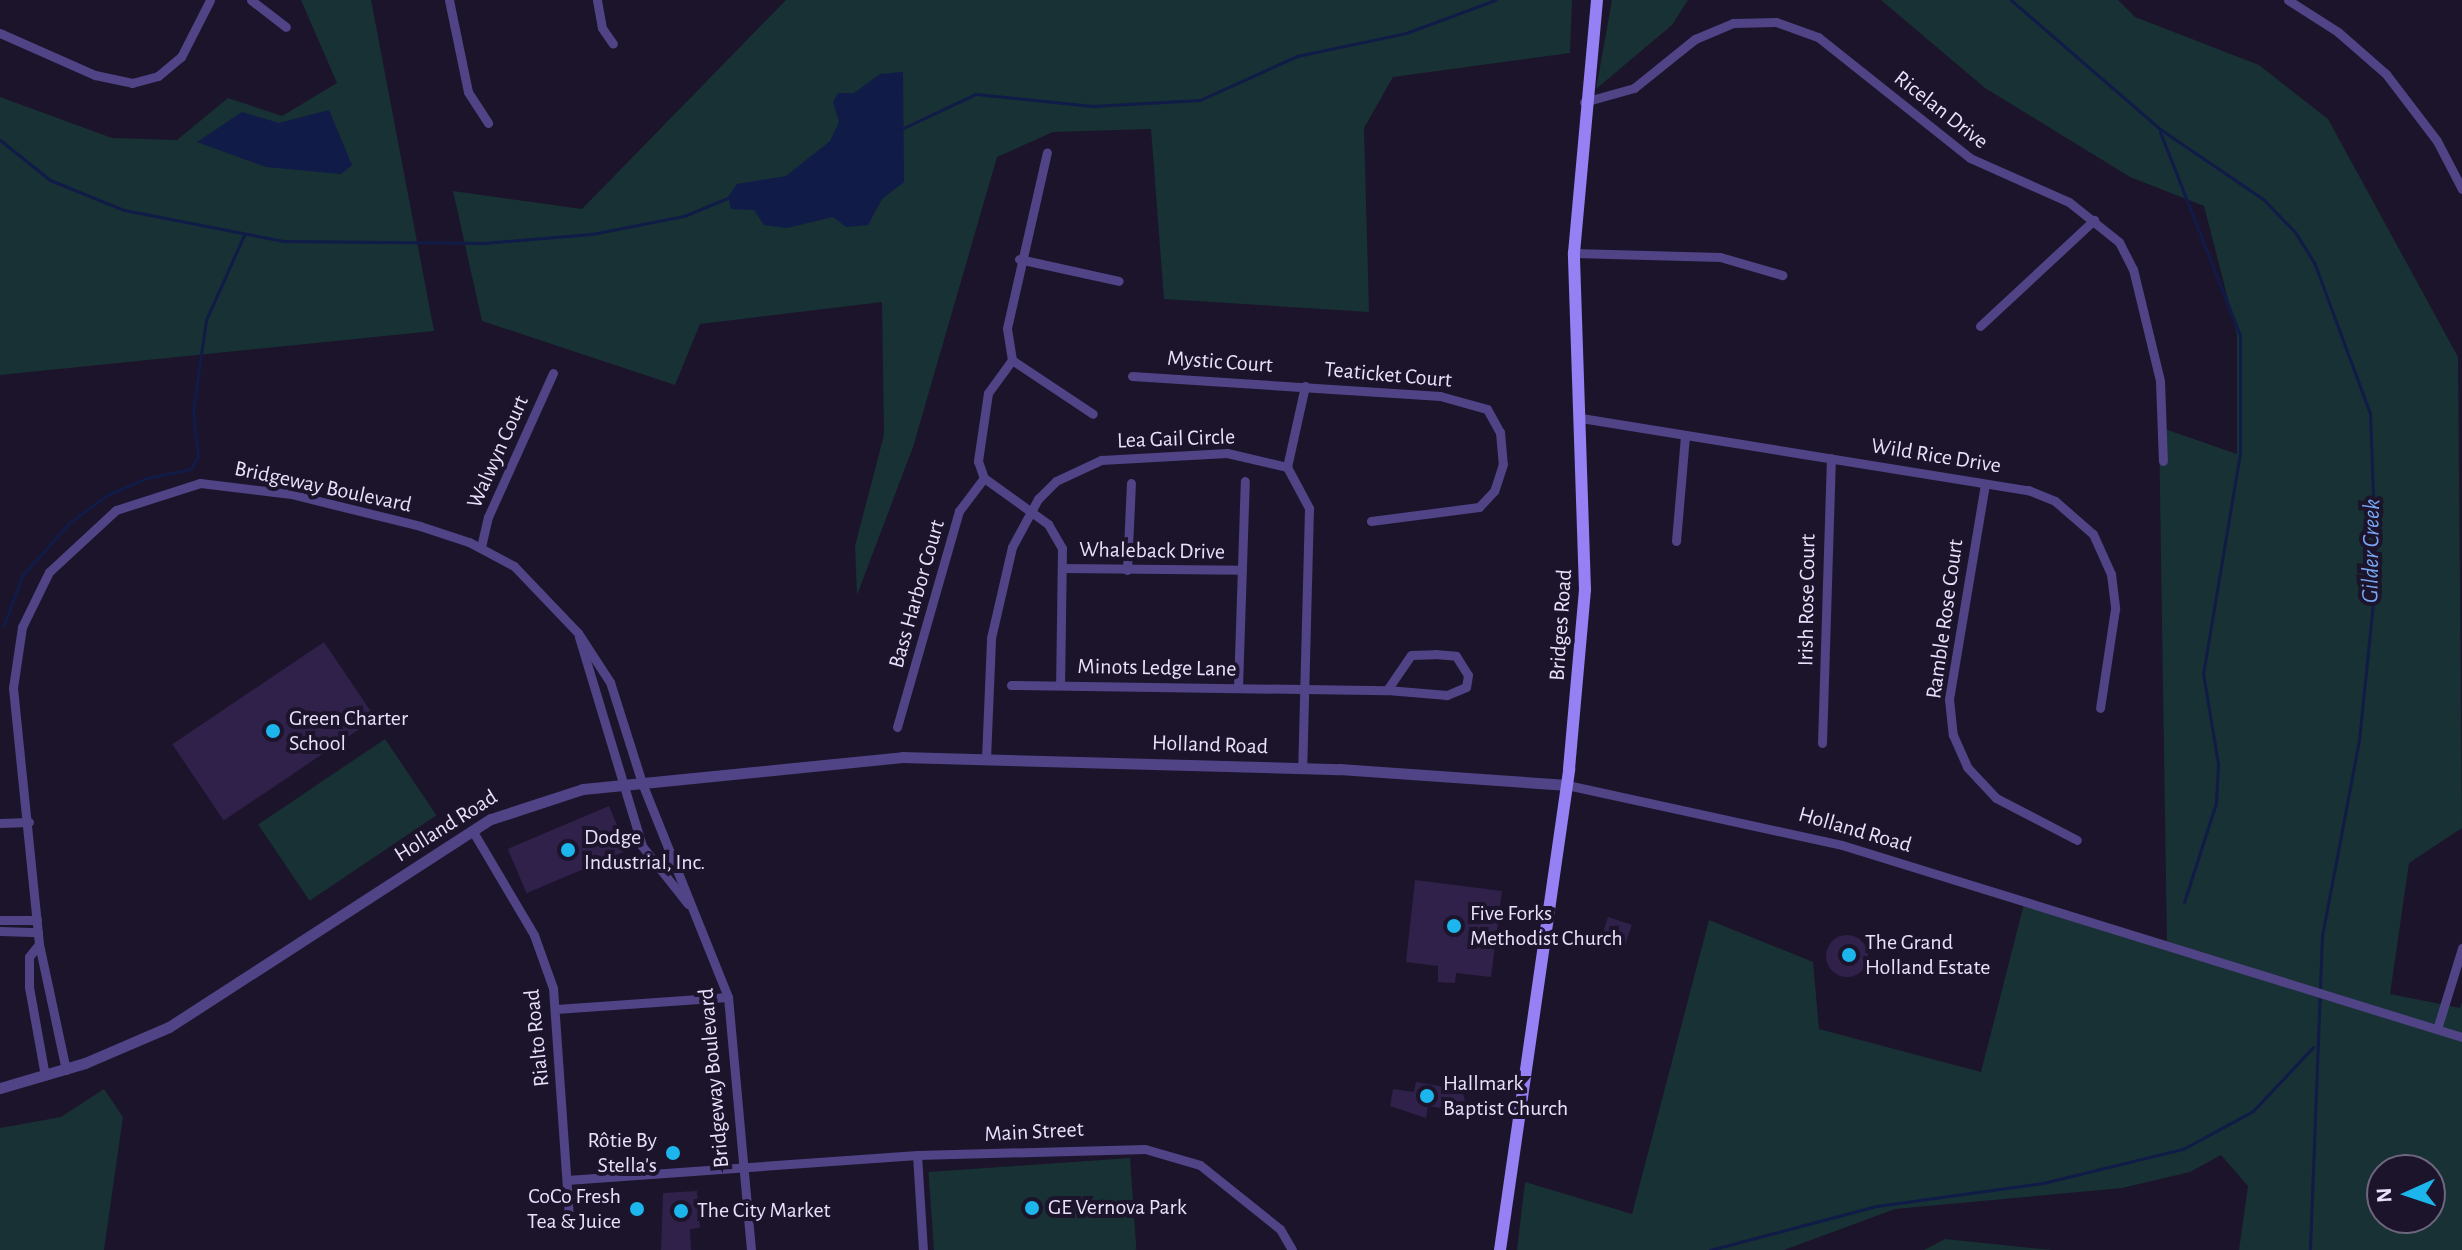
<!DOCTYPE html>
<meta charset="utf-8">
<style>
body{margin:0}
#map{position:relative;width:2462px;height:1250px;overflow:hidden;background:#1c142b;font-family:"Alegreya Sans",sans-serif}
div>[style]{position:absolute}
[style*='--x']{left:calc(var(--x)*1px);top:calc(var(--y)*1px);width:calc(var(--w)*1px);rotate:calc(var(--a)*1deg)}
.green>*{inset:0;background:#173134;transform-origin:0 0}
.water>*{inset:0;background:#101b47}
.stream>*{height:3px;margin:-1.5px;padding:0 1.5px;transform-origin:1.5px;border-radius:1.5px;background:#101b47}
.building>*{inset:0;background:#30214a;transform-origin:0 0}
.round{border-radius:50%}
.minor>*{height:9px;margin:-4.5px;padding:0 4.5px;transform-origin:4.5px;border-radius:4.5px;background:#504386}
.tertiary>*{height:11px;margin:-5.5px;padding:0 5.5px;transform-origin:5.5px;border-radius:5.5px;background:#504386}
.secondary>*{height:12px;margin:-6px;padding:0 6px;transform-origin:6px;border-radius:6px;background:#9580f4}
.dots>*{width:22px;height:22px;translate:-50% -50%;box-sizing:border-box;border:4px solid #1c142b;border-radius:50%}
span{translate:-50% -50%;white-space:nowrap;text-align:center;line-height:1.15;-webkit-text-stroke:8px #1c142b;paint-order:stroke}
.street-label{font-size:22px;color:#e8e0fc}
.poi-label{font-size:22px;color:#e8e0fc}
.left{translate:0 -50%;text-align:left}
.right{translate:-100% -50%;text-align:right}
.water-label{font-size:24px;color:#77a6f4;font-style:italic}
.north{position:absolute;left:2366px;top:1154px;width:80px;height:80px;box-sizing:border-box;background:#1c142b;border:2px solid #6e667f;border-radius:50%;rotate:267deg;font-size:22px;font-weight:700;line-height:32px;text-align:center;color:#e8e0fc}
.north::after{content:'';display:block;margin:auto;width:28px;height:36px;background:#1db6ec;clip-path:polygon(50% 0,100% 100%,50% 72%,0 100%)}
</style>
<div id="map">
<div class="green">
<i style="clip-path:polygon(301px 0,371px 0,434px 331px,0 375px,0 97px,112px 138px,177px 140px,228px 98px,282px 116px,337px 83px)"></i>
<i style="clip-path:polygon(786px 0,1572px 0,1570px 53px,1393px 77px,1364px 128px,1369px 312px,1164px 299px,1151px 129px,1053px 132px,997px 157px,913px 447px,857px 595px,855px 546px,884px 435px,882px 302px,700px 324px,675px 385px,482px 321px,453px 191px,582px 209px)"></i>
<i style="clip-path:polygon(1612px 0,1688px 0,1672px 25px,1596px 89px)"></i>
<i style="clip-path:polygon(evenodd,1881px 0,2118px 0,2135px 17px,2259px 65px,2328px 119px,2458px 357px,2462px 828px,2409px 863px,2390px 994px,2460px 1008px,2462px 1002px,2462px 1250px,2239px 1250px,2248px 1186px,2221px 1155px,2190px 1172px,2122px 1188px,1895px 1209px,1784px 1250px,1517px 1250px,1525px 1182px,1632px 1214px,1709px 920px,1813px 962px,1819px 1029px,1981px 1072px,2025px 900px,2167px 947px,2159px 427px,2237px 454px,2237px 334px,2204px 206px,2130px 177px,1985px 88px,1881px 0,2382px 1170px,2430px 1170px,2430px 1218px,2382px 1218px,2382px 1170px)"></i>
<i style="left:385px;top:739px;width:92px;height:153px;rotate:56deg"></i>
<i style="clip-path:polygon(104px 1089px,123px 1117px,104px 1250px,0 1250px,0 1128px,61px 1117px)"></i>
<i style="left:1130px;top:1158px;width:92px;height:202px;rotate:86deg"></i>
<i style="clip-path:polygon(1945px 1239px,2052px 1250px,1924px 1250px)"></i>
</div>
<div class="water">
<i style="clip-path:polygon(903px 72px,904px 182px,882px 199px,868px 225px,846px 227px,833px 217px,787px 228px,764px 225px,754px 210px,731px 209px,728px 197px,737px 184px,786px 176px,830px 141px,839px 122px,833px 102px,838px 93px,854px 93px,880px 74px)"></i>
<i style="clip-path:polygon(329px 110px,352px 165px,341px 174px,266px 167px,197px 142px,242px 112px,279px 123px)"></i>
</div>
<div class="stream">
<i style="--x:2011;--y:0;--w:197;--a:40.9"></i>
<i style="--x:2160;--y:129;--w:125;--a:34.2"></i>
<i style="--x:2263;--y:199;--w:46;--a:45.9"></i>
<i style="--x:2295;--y:232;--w:36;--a:58"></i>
<i style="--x:2314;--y:262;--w:161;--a:69.7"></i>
<i style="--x:2370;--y:413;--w:160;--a:87.9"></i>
<i style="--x:2376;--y:573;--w:168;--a:95.8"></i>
<i style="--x:2359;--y:740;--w:199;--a:100.7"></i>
<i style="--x:2322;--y:936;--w:314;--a:92.2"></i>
<i style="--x:899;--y:130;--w:85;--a:-25.1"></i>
<i style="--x:976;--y:94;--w:117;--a:5.9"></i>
<i style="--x:1092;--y:106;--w:108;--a:-3.2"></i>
<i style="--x:1200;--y:100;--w:107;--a:-24.4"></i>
<i style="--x:1297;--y:56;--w:111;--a:-11.9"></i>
<i style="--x:1406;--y:33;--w:95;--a:-20.3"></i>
<i style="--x:2160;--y:132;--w:218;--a:68.5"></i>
<i style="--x:2240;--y:335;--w:118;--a:90"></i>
<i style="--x:2240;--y:453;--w:223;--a:99.5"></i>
<i style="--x:2203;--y:673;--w:92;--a:80.6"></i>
<i style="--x:2218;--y:764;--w:39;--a:93"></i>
<i style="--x:2216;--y:803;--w:104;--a:107.9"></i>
<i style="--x:0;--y:140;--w:64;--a:38.7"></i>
<i style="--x:50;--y:180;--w:80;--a:22.1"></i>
<i style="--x:124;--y:210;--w:163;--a:11"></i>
<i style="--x:284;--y:241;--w:200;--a:0.6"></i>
<i style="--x:484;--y:243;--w:108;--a:-4.8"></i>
<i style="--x:592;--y:234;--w:94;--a:-11.1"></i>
<i style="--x:684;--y:216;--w:50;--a:-22.4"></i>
<i style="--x:4;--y:625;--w:52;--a:-69.8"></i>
<i style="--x:22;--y:576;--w:71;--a:-48.4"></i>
<i style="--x:69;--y:523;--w:47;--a:-36.4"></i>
<i style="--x:107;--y:495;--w:43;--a:-23"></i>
<i style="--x:147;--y:478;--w:45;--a:-11.6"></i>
<i style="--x:191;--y:469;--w:15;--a:-62"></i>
<i style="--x:198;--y:456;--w:45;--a:-96.3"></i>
<i style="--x:193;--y:411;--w:92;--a:-81.9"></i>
<i style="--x:206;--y:320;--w:93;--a:-65.9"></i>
<i style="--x:1710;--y:1250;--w:173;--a:-14.8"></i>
<i style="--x:1877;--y:1206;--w:168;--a:-7.9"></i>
<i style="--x:2043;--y:1183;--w:144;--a:-13.7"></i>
<i style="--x:2183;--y:1149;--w:80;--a:-28.5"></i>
<i style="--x:2253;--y:1111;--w:88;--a:-46.8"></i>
</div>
<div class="building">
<i style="left:324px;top:642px;width:92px;height:183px;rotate:56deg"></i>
<i style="left:609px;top:806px;width:48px;height:110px;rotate:67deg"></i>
<i style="clip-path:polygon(1415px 880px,1502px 891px,1491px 977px,1456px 973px,1455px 983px,1438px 982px,1438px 966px,1406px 962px)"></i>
<i style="left:1608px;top:917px;width:25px;height:26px;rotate:18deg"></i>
<i class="round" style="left:1826px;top:935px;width:42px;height:42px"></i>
<i style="clip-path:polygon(1416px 1082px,1462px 1090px,1465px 1101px,1459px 1111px,1428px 1106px,1426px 1118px,1390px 1106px,1393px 1089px,1414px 1092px)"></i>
<i style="clip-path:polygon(697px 1191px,700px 1228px,690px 1229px,691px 1250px,661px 1250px,663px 1193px)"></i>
</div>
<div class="minor">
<i style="--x:251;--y:0;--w:44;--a:37.6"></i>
<i style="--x:449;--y:0;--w:94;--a:78.3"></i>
<i style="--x:468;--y:92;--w:37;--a:57"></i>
<i style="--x:597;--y:0;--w:28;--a:80"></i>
<i style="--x:602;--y:28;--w:19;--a:55"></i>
<i style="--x:2288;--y:0;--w:59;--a:32.6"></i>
<i style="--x:2338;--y:32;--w:64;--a:41.2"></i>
<i style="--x:2386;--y:74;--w:84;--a:52.7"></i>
<i style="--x:2437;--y:141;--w:54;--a:62.5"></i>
<i style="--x:0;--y:33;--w:104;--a:23.9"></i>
<i style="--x:95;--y:75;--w:38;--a:12"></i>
<i style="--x:132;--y:83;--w:27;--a:-15"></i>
<i style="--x:158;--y:76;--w:30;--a:-40"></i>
<i style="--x:181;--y:57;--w:64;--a:-63"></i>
<i style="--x:1584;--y:102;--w:52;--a:-15.6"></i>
<i style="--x:1634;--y:88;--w:78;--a:-38.8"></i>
<i style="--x:1695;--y:39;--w:41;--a:-22.8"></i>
<i style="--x:1733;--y:23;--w:43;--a:-1.3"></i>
<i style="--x:1776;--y:22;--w:45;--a:19.7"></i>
<i style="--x:1818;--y:37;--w:194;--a:38.5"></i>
<i style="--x:1970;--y:158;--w:108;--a:24"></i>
<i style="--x:2069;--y:202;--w:64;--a:38.7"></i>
<i style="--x:2119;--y:242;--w:30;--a:63"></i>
<i style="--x:2133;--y:269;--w:115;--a:76.4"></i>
<i style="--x:2160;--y:381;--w:80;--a:87.9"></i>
<i style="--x:1574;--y:253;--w:146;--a:1.6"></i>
<i style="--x:1720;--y:257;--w:65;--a:16.2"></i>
<i style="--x:1019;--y:259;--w:102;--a:12.4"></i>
<i style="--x:1980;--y:326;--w:156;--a:-42.9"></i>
<i style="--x:1012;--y:360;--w:41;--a:126"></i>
<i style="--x:988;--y:393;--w:69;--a:98.4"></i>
<i style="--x:978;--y:461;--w:18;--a:71"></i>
<i style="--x:984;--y:478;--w:79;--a:35.7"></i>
<i style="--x:1048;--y:524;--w:28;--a:60"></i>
<i style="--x:1062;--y:548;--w:136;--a:90.8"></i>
<i style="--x:1012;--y:360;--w:32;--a:-99"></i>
<i style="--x:1007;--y:328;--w:180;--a:-77.2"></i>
<i style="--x:1012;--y:360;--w:97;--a:33.7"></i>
<i style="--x:1132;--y:376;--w:309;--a:3.7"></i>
<i style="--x:1440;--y:396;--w:49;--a:15.5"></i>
<i style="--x:1487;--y:409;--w:26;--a:61"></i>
<i style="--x:1500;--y:432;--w:32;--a:85"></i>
<i style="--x:1503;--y:464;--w:28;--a:108"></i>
<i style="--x:1494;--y:491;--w:22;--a:133"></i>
<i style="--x:1479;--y:507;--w:109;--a:172.6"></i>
<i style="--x:1581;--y:418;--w:453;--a:9.2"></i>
<i style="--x:2028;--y:490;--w:29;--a:22"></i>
<i style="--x:2055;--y:501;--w:50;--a:41"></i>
<i style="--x:2093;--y:534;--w:44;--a:65.8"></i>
<i style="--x:2111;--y:574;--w:35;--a:83"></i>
<i style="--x:2115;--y:609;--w:100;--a:98.6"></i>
<i style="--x:1287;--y:467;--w:83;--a:-77.5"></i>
<i style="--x:1985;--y:484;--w:218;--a:99.5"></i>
<i style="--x:1949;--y:699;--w:36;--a:84"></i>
<i style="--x:1953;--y:735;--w:35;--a:66"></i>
<i style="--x:1967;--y:767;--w:42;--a:46.9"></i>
<i style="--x:1996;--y:798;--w:91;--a:27.4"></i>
<i style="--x:1676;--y:541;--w:106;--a:-85.1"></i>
<i style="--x:481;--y:547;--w:31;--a:-77"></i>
<i style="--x:488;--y:517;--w:158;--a:-65.7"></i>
<i style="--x:1063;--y:568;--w:178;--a:0.6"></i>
<i style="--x:1127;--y:570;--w:87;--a:-87.4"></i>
<i style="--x:579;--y:637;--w:218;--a:73.2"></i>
<i style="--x:642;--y:846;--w:74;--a:51.6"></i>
<i style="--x:1011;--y:685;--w:376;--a:0.8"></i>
<i style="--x:1387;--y:690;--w:42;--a:-55.6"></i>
<i style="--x:1411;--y:655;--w:24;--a:-2"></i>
<i style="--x:1435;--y:654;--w:21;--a:5"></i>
<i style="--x:1456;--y:656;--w:22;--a:58"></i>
<i style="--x:1468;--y:675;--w:12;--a:99"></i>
<i style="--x:1466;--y:687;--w:21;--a:157"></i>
<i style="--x:1447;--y:695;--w:60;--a:-175.2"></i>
<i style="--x:1238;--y:687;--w:206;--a:-88.1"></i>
<i style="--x:897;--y:727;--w:225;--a:-74"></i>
<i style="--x:959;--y:511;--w:41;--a:-52.9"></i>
<i style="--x:1822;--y:743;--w:285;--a:-88.2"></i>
<i style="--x:986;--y:759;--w:121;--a:-87.6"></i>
<i style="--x:991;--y:638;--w:93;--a:-77"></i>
<i style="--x:1012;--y:547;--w:55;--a:-61.6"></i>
<i style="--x:1038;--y:499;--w:25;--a:-45"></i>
<i style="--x:1056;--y:481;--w:50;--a:-25"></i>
<i style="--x:1101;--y:460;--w:126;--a:-3.2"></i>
<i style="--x:1227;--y:453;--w:62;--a:13.1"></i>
<i style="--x:1287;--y:467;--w:47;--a:61.8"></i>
<i style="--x:1309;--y:508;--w:259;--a:91.5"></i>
<i style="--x:1567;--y:785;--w:281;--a:12.3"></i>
<i style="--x:1842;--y:845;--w:649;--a:17.21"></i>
<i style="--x:0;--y:823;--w:29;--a:-2"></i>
<i style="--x:472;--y:830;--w:122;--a:59.4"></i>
<i style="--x:534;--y:935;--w:56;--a:70.3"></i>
<i style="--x:553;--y:988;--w:227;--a:86"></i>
<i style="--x:0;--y:920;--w:37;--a:0"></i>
<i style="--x:0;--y:931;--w:38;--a:2"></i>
<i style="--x:39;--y:944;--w:16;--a:128"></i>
<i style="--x:29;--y:957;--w:30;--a:90"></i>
<i style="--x:29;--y:987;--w:90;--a:79.8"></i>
<i style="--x:556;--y:1009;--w:172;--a:-4"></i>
<i style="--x:2437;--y:1029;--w:85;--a:-72.8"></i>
<i style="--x:66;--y:1070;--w:129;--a:-102.1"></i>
<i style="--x:39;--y:944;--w:257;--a:-95.8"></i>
<i style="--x:13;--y:688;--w:62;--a:-81.6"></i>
<i style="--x:22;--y:627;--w:61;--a:-63.9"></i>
<i style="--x:49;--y:572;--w:91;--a:-42.8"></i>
<i style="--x:116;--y:510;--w:88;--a:-17.8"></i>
<i style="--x:200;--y:483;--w:92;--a:6.9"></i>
<i style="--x:291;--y:494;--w:133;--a:13.9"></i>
<i style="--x:420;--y:526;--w:52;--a:18.1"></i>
<i style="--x:469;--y:542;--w:51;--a:28.1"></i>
<i style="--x:514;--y:566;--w:93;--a:46.3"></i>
<i style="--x:578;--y:633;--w:59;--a:56.9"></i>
<i style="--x:610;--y:682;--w:106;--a:72.4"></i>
<i style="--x:642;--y:783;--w:231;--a:68.1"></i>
<i style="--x:728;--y:997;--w:254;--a:84.8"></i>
<i style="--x:917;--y:1155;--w:95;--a:86.4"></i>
<i style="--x:567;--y:1180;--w:351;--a:-4.1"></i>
<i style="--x:917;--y:1155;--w:228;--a:-1.5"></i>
<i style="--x:1145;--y:1149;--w:57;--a:16.2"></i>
<i style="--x:1200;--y:1165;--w:102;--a:38.7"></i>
<i style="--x:1280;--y:1229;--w:24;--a:60"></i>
</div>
<div class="tertiary">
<i style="--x:0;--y:1088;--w:89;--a:-16.4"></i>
<i style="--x:85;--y:1063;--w:91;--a:-23.2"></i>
<i style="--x:169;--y:1027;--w:383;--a:-32.9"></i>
<i style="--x:491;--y:819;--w:97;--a:-18.1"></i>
<i style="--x:583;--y:789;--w:321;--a:-5.7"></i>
<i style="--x:902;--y:757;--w:437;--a:1.6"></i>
<i style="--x:1339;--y:769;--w:229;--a:4"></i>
</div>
<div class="secondary">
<i style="--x:1500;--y:1250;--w:486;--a:-81.8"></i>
<i style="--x:1569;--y:769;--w:180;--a:-84.9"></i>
<i style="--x:1585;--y:590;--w:337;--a:-91.9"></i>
<i style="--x:1574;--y:253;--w:254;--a:-84.8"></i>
</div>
<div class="dots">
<i style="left:273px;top:731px;background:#1db6ec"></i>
<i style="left:568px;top:850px;background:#1db6ec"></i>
<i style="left:1454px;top:926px;background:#1db6ec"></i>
<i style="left:1849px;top:955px;background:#1db6ec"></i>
<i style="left:1427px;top:1096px;background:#1db6ec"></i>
<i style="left:673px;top:1153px;background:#1db6ec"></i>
<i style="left:1032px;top:1208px;background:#1db6ec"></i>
<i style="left:637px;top:1209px;background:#1db6ec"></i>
<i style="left:681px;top:1211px;background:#1db6ec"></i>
</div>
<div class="street-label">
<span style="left:1941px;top:110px;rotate:38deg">Ricelan Drive</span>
<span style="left:1220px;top:362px;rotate:4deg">Mystic Court</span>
<span style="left:1388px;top:375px;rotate:5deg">Teaticket Court</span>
<span style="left:1176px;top:439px;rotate:-2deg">Lea Gail Circle</span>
<span style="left:498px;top:452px;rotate:-66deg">Walwyn Court</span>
<span style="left:1936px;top:456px;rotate:9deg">Wild Rice Drive</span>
<span style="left:323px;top:487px;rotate:12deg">Bridgeway Boulevard</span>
<span style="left:1152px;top:551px;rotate:1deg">Whaleback Drive</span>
<span style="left:917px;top:594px;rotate:-74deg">Bass Harbor Court</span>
<span style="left:1807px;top:600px;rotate:-89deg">Irish Rose Court</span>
<span style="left:1945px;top:619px;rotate:-82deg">Ramble Rose Court</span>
<span style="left:1561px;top:625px;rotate:-86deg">Bridges Road</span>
<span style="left:1157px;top:668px;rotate:1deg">Minots Ledge Lane</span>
<span style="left:1210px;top:745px;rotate:2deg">Holland Road</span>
<span style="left:446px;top:826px;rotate:-32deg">Holland Road</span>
<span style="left:1855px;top:830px;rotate:16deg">Holland Road</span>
<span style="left:537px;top:1038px;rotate:-96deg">Rialto Road</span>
<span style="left:714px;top:1078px;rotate:-95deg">Bridgeway Boulevard</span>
<span style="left:1034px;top:1132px;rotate:-3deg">Main Street</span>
</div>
<div class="poi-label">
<span class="left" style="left:289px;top:731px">Green Charter<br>School</span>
<span class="left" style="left:584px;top:850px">Dodge<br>Industrial, Inc.</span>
<span class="left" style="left:1470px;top:926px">Five Forks<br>Methodist Church</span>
<span class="left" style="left:1865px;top:955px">The Grand<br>Holland Estate</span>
<span class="left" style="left:1443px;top:1096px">Hallmark<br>Baptist Church</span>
<span class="right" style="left:657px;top:1153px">Rôtie By<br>Stella's</span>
<span class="right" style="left:621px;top:1209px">CoCo Fresh<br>Tea &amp; Juice</span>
<span class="left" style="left:1048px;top:1208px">GE Vernova Park</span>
<span class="left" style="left:697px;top:1211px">The City Market</span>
</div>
<div class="water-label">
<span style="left:2372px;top:551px;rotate:-89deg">Gilder Creek</span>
</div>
<div class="north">N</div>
</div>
